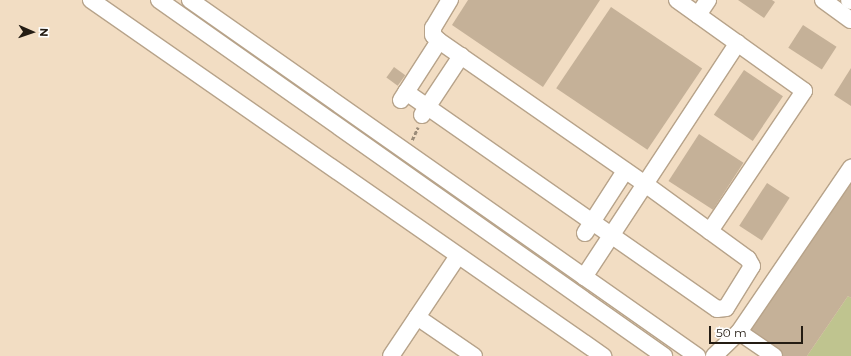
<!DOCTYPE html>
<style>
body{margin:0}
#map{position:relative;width:851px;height:356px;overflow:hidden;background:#f2ddc3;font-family:Montserrat,sans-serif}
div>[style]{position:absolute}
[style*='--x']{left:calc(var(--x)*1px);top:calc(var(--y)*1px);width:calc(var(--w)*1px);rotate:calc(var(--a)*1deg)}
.green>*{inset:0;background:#bfc48f}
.building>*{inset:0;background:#c5b198;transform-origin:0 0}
.path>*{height:2.5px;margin-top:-1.25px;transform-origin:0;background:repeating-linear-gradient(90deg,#9b8c79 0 4px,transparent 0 6px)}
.roads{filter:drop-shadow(1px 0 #b7a38a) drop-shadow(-1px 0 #b7a38a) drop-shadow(0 1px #b7a38a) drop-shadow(0 -1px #b7a38a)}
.minor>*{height:16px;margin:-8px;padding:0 8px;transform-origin:8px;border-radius:8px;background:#fff}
span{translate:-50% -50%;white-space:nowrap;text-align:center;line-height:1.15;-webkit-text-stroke:4px #fff;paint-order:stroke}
.north{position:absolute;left:12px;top:12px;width:40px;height:40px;-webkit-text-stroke:3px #fff;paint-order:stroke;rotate:92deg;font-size:11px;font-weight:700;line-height:16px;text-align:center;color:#241c13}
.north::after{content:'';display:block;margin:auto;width:14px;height:18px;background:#241c13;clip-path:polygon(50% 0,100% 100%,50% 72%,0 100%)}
.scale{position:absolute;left:709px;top:326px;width:94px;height:18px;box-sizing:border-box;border:2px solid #241c13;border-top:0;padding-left:5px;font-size:12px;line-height:14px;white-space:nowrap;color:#241c13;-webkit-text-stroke:3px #fff;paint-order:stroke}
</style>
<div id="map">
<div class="green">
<i style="clip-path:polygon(848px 296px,851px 298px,851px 356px,807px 356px)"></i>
</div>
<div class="building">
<i style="clip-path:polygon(468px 0,600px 0,543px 87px,452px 25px)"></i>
<i style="clip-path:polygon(738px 0,772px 0,775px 2px,764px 18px)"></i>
<i style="left:611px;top:7px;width:110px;height:98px;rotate:34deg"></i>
<i style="left:803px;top:25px;width:40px;height:27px;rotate:33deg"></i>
<i style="left:394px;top:67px;width:14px;height:13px;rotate:36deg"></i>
<i style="clip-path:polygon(851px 68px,851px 106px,834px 95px)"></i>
<i style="left:744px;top:70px;width:47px;height:54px;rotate:34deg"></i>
<i style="left:699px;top:134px;width:53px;height:56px;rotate:33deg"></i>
<i style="clip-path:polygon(851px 178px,851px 298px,848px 296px,807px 356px,783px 356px,746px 330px)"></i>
<i style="left:767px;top:183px;width:27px;height:51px;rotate:33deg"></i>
</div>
<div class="path">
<i style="--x:412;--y:140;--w:14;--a:-65"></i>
</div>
<div class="roads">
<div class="minor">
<i style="--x:91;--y:0;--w:624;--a:34.81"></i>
<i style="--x:159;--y:0;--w:618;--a:35.18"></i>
<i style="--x:190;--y:0;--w:620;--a:35.08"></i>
<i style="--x:677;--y:0;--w:156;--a:35.6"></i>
<i style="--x:804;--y:91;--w:169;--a:123.9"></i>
<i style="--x:823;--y:0;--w:34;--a:36"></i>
<i style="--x:849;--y:0;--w:2;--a:27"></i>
<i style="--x:698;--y:15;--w:18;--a:-56"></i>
<i style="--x:406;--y:92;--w:379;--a:34.9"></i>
<i style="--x:717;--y:309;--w:9;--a:-6"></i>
<i style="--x:726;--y:308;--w:49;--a:-58.2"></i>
<i style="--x:752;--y:266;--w:8;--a:-120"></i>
<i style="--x:748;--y:259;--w:127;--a:-143.9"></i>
<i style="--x:645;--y:184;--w:251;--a:-145.2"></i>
<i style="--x:439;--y:41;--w:8;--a:-135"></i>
<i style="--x:433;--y:35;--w:7;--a:-90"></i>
<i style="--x:433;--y:28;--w:33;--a:-59"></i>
<i style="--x:401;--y:100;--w:70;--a:-57.2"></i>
<i style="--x:422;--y:115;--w:71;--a:-56.5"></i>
<i style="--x:585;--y:233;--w:74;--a:-57.2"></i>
<i style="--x:584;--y:277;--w:280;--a:-56.7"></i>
<i style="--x:417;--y:317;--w:69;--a:34.4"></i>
<i style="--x:391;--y:356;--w:120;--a:-56.2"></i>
<i style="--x:714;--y:356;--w:35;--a:-44"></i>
<i style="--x:774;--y:356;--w:42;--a:-145.6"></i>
<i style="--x:739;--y:332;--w:199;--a:-55.7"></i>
</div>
</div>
<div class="north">N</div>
<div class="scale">50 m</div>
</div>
